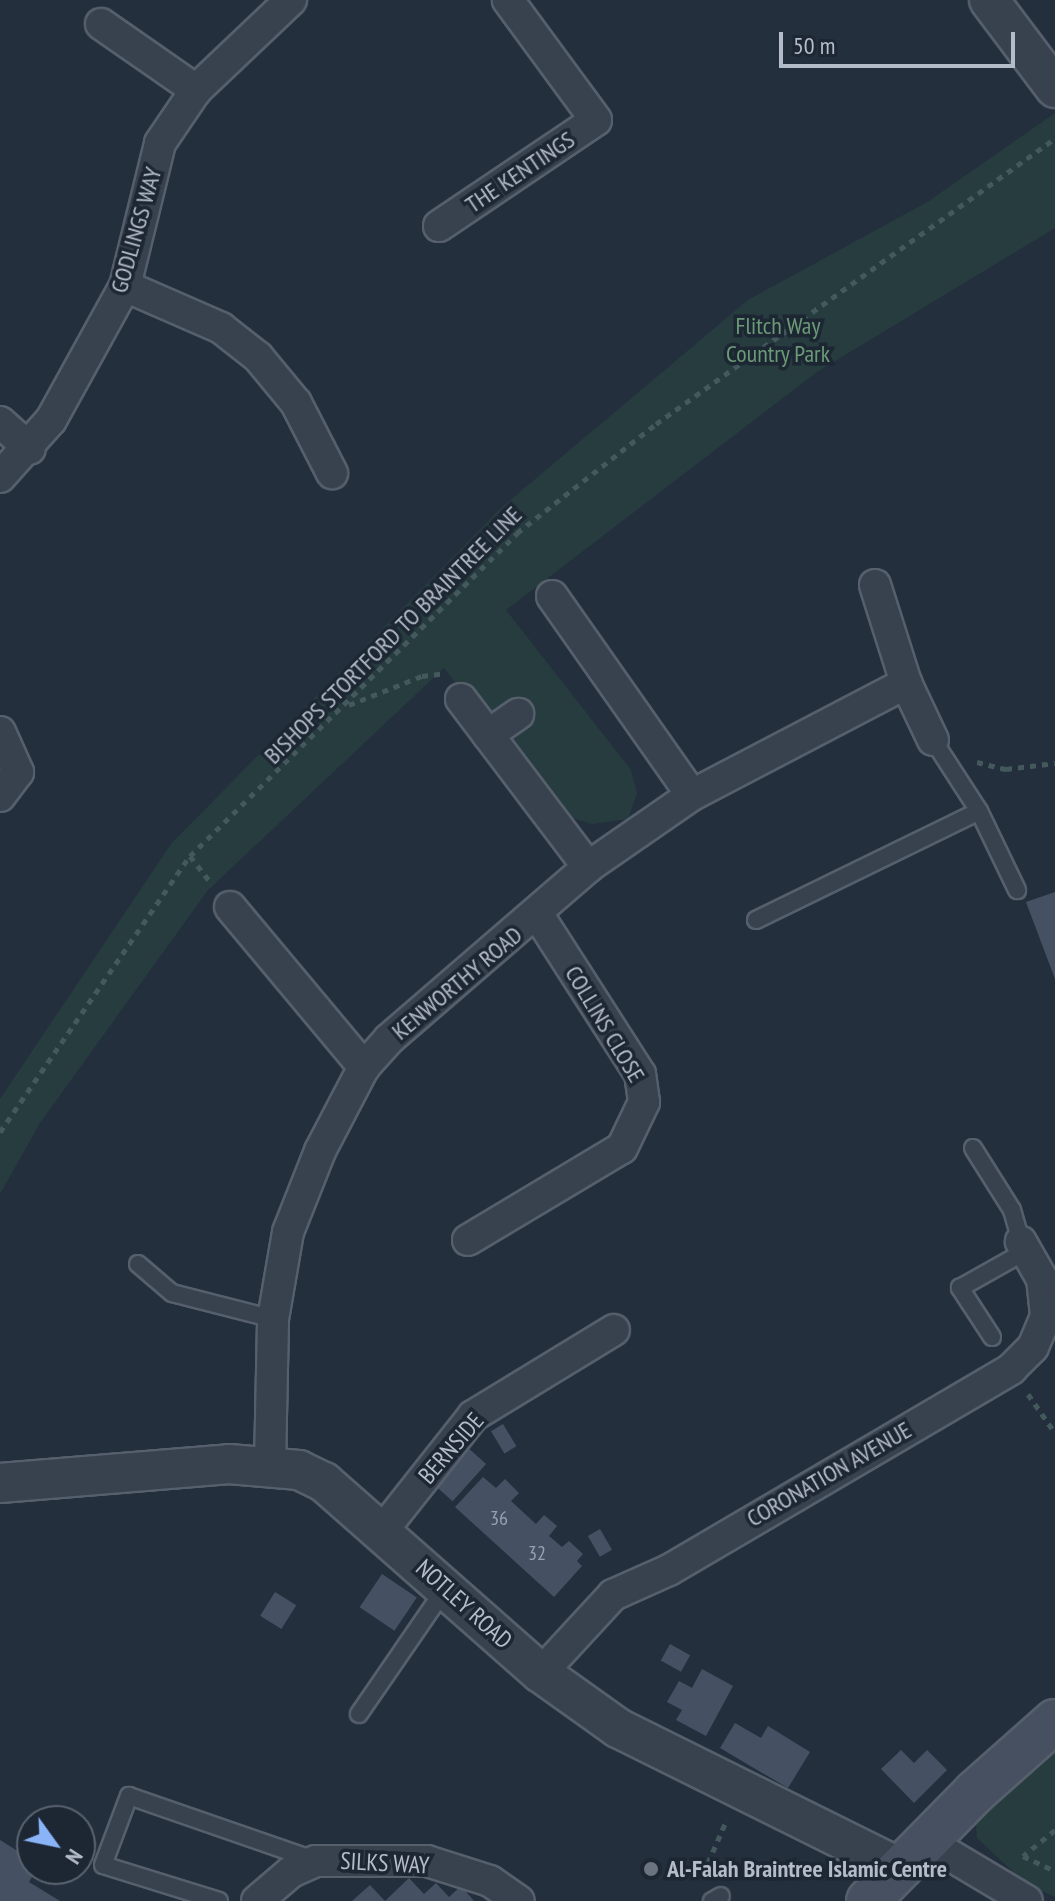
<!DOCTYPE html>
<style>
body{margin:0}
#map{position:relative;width:1055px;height:1901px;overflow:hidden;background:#242f3e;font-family:"PT Sans Narrow",sans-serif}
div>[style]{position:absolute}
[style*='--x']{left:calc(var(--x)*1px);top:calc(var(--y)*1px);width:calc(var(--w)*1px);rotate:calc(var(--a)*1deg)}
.green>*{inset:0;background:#263c3f}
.building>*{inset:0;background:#455162;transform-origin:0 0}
.path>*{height:5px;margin-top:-2.5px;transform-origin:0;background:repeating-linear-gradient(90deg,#44595c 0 6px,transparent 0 12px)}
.roads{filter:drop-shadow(2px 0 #565f6c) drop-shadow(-2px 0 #565f6c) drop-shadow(0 2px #565f6c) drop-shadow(0 -2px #565f6c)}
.service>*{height:16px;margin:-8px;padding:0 8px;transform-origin:8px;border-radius:8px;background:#38414e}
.minor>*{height:30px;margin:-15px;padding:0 15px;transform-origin:15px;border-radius:15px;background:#38414e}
.tertiary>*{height:38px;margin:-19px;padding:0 19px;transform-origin:19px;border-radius:19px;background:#38414e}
.secondary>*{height:42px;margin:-21px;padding:0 21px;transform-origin:21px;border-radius:21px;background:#465061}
.dots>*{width:22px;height:22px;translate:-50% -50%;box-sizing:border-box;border:4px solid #1d2633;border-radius:50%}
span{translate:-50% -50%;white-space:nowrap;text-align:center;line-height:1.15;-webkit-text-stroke:7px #1d2633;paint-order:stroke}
.number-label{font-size:20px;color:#98a1af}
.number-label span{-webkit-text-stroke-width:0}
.street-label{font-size:24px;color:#b4bcc9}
.park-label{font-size:24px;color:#6b9a76}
.poi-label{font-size:24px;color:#b4bcc9;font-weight:700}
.left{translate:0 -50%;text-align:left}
.north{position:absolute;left:16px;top:1805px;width:80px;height:80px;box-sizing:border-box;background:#1d2633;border:2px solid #59626f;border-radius:50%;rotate:123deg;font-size:22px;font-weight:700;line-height:32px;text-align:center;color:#b4bcc9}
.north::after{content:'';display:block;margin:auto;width:28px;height:36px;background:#8ab4f8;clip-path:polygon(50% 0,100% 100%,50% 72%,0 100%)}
.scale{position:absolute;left:779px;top:32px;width:236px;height:36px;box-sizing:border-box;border:4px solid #b4bcc9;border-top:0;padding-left:10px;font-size:24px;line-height:28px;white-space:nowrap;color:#b4bcc9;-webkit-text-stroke:6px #1d2633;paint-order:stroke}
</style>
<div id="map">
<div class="green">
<i style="clip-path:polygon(1055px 113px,1055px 228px,817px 372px,506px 610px,631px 770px,637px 793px,628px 819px,592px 824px,555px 813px,444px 668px,208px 890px,40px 1123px,0 1194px,0 1099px,171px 844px,501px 508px,748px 300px,929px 201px)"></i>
<i style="clip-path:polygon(1055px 1748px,1055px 1897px,1025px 1883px,977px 1838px,976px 1828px,977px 1817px)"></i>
</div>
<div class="building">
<i style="clip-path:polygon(1055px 892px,1055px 979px,1026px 902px)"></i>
<i style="left:503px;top:1424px;width:26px;height:14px;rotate:59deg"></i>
<i style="left:466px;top:1446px;width:27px;height:50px;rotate:42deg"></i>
<i style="clip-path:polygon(483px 1477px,496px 1488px,505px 1479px,519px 1493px,511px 1501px,536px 1524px,544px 1515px,557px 1526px,549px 1536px,562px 1547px,569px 1541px,583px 1554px,577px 1561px,582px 1566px,554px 1597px,455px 1507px)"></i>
<i style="left:600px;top:1529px;width:24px;height:14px;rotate:60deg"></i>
<i style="left:382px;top:1574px;width:42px;height:40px;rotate:34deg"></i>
<i style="left:275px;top:1592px;width:25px;height:28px;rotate:32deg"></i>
<i style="left:670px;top:1644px;width:23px;height:19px;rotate:29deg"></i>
<i style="clip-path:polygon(702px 1669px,733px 1686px,706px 1736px,676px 1720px,682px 1710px,667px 1702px,679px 1681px,692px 1688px)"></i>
<i style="clip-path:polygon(735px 1723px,761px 1738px,768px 1726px,810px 1752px,788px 1788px,720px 1748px)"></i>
<i style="clip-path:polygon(901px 1750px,914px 1763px,927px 1750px,947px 1770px,914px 1803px,881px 1769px)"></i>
<i style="clip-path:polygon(0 1840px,32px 1860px,32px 1869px,37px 1869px,29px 1882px,60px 1901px,0 1901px)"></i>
<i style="clip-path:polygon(409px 1878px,424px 1894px,436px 1883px,449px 1897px,461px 1886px,474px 1901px,352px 1901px,370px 1885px,385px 1901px)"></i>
</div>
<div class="path">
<i style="--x:349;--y:705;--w:79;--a:-21.7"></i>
<i style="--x:422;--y:676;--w:23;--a:-7"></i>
<i style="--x:977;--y:762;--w:30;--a:14"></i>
<i style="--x:1006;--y:769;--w:49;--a:-7"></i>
<i style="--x:190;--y:856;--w:36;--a:52"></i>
<i style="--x:0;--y:1132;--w:335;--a:-55.5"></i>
<i style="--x:190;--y:856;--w:460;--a:-44.6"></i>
<i style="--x:517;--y:533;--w:177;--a:-38.1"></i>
<i style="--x:656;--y:424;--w:491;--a:-35.6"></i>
<i style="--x:1028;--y:1394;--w:47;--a:55.3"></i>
<i style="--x:1055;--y:1830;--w:41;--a:140.9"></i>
<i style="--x:1023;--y:1856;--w:35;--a:25"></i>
<i style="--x:715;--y:1875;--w:14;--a:-120"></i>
<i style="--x:708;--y:1863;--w:48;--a:-66.6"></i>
</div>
<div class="roads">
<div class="service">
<i style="--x:933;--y:740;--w:85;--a:57.1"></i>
<i style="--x:979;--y:811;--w:88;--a:64.3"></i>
<i style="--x:756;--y:920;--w:248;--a:-26"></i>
<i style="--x:973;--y:1148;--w:73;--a:57.8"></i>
<i style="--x:1012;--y:1210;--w:33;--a:74"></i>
<i style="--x:138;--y:1264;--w:45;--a:40.5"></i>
<i style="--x:172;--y:1293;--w:104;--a:14.4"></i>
<i style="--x:992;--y:1337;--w:59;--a:-123.1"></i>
<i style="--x:960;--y:1288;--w:76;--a:-29.3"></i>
<i style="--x:359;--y:1714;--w:152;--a:-55.5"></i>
<i style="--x:219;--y:1901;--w:121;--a:-162.8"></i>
<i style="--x:103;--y:1865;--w:74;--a:-69.4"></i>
<i style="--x:129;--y:1796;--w:196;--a:19.1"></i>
<i style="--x:712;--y:1901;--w:10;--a:-29"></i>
</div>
<div class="minor">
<i style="--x:101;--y:24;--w:116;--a:34.8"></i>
<i style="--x:439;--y:226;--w:189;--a:-34"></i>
<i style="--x:596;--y:120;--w:149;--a:-126.3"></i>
<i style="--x:125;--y:286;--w:105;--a:23.6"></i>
<i style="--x:221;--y:328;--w:47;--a:38.1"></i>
<i style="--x:258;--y:357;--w:60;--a:50.4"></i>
<i style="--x:296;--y:403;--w:79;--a:62.8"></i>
<i style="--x:0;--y:422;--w:40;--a:42"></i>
<i style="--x:0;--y:477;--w:76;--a:-48.2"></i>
<i style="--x:51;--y:420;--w:153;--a:-61.1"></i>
<i style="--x:125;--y:286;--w:147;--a:-76.2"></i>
<i style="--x:160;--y:143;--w:64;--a:-55.8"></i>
<i style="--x:196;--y:90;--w:131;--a:-43.5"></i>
<i style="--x:875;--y:585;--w:103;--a:72.4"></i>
<i style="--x:906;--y:683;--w:63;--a:64.7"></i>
<i style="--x:552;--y:596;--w:243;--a:54.9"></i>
<i style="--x:461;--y:699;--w:211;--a:52.9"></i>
<i style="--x:0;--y:732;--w:44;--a:65.8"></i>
<i style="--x:18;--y:772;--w:30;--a:127"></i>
<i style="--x:488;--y:735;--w:37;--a:-35"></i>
<i style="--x:230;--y:907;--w:209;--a:50.1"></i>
<i style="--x:468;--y:1240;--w:179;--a:-30.9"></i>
<i style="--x:622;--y:1148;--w:51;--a:-64.4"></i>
<i style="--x:644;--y:1102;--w:28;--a:-98"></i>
<i style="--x:640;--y:1074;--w:189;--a:-122.7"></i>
<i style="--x:270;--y:1465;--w:146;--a:-88.8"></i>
<i style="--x:273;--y:1319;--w:88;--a:-80.2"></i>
<i style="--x:288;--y:1232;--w:87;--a:-68.4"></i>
<i style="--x:320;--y:1151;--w:95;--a:-62.4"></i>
<i style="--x:364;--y:1067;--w:38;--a:-48"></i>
<i style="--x:389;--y:1039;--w:263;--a:-40.8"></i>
<i style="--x:588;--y:867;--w:126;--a:-34.7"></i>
<i style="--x:692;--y:795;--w:242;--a:-27.6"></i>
<i style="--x:383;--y:1530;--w:145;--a:-51.7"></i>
<i style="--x:473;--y:1416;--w:165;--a:-31.4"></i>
<i style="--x:541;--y:1673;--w:106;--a:-47.3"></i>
<i style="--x:613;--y:1595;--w:61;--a:-24.1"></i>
<i style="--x:669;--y:1570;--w:397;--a:-30.4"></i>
<i style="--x:1011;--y:1369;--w:31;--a:-45"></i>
<i style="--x:1033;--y:1347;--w:34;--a:-67"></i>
<i style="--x:1046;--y:1316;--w:37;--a:-96"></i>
<i style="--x:1042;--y:1279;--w:43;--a:-119.6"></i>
<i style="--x:928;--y:1842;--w:115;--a:30.8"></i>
<i style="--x:257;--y:1901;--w:45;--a:-40.5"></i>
<i style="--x:291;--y:1872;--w:27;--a:-24"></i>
<i style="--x:316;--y:1861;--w:111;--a:0"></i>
<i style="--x:427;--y:1861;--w:66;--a:17.6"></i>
<i style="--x:490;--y:1881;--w:35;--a:35"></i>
</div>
<div class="tertiary">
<i style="--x:989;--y:0;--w:110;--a:53.1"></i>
<i style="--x:0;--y:1483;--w:230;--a:-4.7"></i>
<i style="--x:229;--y:1464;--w:70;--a:4.9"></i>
<i style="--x:299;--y:1470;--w:28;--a:26"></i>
<i style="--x:324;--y:1482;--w:289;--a:41.4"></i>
<i style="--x:541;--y:1673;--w:95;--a:35.5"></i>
<i style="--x:618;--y:1728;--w:317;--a:26.4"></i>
</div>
<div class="secondary">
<i style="--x:868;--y:1901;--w:153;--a:-45.5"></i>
<i style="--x:975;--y:1792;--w:107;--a:-41.6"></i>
</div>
</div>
<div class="dots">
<i style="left:651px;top:1869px;background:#6b7280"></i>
</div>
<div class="number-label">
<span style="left:499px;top:1518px">36</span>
<span style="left:537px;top:1553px">32</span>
</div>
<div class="street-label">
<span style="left:520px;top:172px;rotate:-34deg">THE KENTINGS</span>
<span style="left:136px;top:230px;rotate:-74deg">GODLINGS WAY</span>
<span style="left:393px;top:635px;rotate:-45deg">BISHOPS STORTFORD TO BRAINTREE LINE</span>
<span style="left:457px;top:983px;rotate:-40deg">KENWORTHY ROAD</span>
<span style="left:605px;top:1024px;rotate:59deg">COLLINS CLOSE</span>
<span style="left:451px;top:1448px;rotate:-49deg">BERNSIDE</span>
<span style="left:829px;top:1474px;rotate:-30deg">CORONATION AVENUE</span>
<span style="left:464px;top:1604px;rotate:42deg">NOTLEY ROAD</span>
<span style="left:385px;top:1863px;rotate:3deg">SILKS WAY</span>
</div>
<div class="park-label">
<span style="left:778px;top:340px">Flitch Way<br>Country Park</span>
</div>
<div class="poi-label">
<span class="left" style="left:667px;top:1869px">Al-Falah Braintree Islamic Centre</span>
</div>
<div class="north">N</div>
<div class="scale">50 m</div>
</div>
